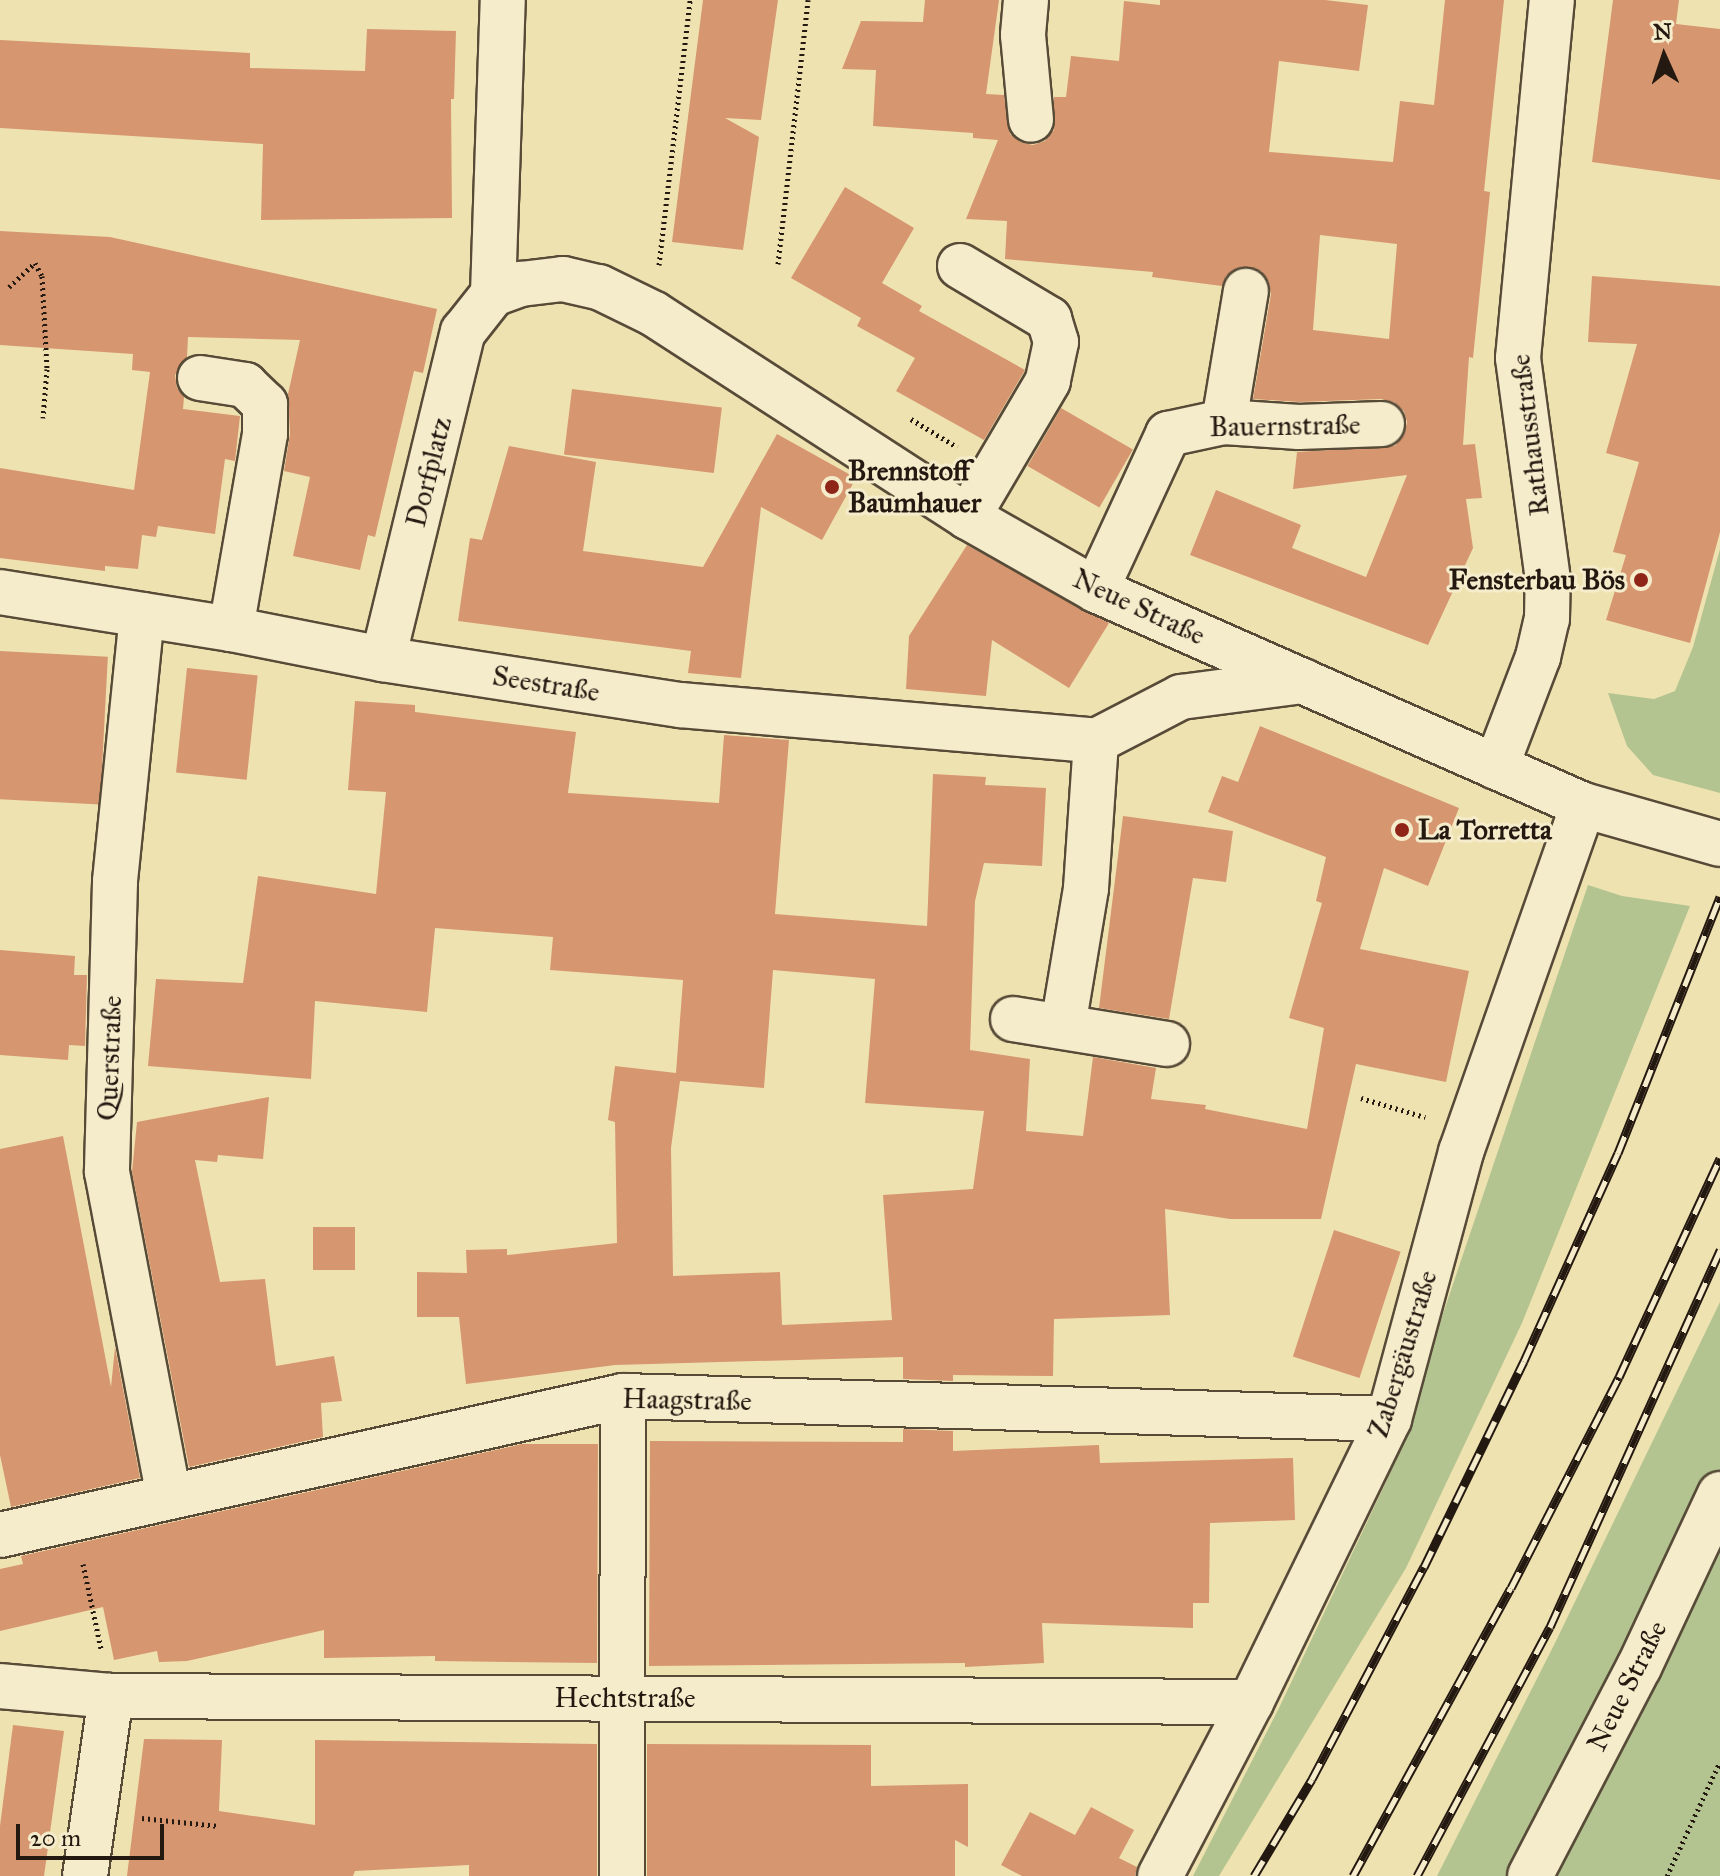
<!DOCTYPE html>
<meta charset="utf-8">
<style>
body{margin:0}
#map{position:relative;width:1720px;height:1876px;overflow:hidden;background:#efe2b1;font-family:"IM FELL Great Primer",serif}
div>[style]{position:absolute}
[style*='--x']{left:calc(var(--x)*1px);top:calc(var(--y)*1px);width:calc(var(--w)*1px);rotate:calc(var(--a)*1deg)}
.green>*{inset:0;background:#b3c490}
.building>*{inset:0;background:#d69670;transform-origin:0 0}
.path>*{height:5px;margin-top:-2.5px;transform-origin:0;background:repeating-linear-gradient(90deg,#241910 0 2px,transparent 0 6px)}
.roads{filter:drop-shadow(2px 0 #574b38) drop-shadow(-2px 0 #574b38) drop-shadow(0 2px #574b38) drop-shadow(0 -2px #574b38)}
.minor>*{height:44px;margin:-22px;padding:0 22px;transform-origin:22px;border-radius:22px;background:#f5eccc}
.rail>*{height:9px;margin-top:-4.5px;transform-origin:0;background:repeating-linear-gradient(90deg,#f5eccc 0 18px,#241910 0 36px);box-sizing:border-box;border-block:2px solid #241910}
.dots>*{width:22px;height:22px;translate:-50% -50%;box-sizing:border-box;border:4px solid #f5eccc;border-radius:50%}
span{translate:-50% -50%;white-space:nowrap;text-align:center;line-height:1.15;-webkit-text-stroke:6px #f5eccc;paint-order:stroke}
.street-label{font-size:28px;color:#241910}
.poi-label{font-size:28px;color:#241910;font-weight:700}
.left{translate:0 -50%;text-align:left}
.right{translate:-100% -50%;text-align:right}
.north{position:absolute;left:1624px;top:16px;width:80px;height:80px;-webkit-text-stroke:6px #f5eccc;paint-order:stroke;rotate:357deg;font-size:22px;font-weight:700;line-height:32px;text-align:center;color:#241910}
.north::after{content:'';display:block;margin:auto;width:28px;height:36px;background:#241910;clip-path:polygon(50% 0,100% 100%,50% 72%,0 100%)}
.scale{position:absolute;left:16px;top:1824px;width:148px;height:36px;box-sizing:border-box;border:4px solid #241910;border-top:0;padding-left:10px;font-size:24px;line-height:28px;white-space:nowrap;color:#241910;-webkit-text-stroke:6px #f5eccc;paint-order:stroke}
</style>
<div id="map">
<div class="green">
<i style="clip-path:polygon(1720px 549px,1720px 793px,1653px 775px,1627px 746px,1608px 693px,1654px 699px,1675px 691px,1693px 647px)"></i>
<i style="clip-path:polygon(1588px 885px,1622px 896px,1690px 906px,1522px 1323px,1406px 1568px,1219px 1876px,1193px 1876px,1279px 1708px,1386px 1482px)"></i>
<i style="clip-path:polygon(1720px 1302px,1720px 1876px,1437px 1876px,1554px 1645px)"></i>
</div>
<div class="building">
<i style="clip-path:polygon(703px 0,778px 0,761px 120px,725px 118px,759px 137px,743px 250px,672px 242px)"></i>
<i style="clip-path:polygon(evenodd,925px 0,999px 0,986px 94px,1004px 95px,1010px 134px,1020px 142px,1033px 145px,1045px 141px,1054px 130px,1054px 97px,1066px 97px,1071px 56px,1119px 61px,1124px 1px,1160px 5px,1160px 0,1325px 0,1368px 5px,1359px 71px,1279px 61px,1269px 152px,1393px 162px,1400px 101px,1434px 105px,1445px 0,1504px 0,1484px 191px,1490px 192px,1473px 358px,1469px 357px,1463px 445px,1475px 444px,1482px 498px,1466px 499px,1473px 548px,1428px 645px,1190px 555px,1216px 490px,1301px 525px,1292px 548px,1366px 577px,1407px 475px,1293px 489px,1297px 452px,1395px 446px,1404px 435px,1407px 422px,1404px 411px,1394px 402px,1381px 399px,1299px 402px,1253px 399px,1271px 294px,1269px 282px,1261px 271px,1251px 267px,1237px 268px,1226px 276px,1222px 286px,1152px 277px,1153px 272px,1005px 259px,1007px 221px,966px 219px,998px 140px,973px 138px,973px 133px,873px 126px,876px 70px,842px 69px,861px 21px,923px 22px,925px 0,1320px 235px,1397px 244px,1389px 339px,1313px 330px,1320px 235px)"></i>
<i style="clip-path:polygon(1613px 0,1679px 0,1676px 24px,1720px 29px,1720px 180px,1592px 162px)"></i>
<i style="clip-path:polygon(367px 29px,456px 31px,454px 99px,451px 99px,452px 218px,261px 220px,263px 144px,0 128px,0 40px,250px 53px,250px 68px,365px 71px)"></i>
<i style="clip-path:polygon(845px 187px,914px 228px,882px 283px,922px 306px,919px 311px,1025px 370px,984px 440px,896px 391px,915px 358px,857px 326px,861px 318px,791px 278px)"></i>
<i style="clip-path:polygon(0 231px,110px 237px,437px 309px,423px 373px,414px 371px,375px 537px,368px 535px,360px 570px,293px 556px,310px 477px,284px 471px,290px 434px,288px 394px,300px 340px,188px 337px,187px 358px,175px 375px,177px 388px,184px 397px,183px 409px,240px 416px,235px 461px,225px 459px,215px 534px,158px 526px,156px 537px,142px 535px,138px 569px,105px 566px,105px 571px,0 558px,0 468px,134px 490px,150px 372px,132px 370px,133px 354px,0 345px)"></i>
<i style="clip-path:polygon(1592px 276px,1720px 286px,1720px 532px,1690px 643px,1606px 620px,1626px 555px,1613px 552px,1639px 462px,1606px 453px,1637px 344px,1588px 342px)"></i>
<i style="left:572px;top:389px;width:151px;height:66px;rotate:7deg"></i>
<i style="left:1061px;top:408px;width:83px;height:67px;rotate:30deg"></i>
<i style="clip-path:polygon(777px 434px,856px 478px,822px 540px,761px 507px,741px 678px,688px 673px,691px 651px,458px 621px,470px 538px,482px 540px,509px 446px,596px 462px,583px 551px,703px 567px)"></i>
<i style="clip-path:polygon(967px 545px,1109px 623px,1069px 688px,992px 640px,986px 696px,906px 689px,909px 636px)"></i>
<i style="left:0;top:651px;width:108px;height:148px;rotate:3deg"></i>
<i style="left:187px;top:668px;width:71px;height:105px;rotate:6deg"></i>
<i style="clip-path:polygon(evenodd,355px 701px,415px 705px,415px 712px,576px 732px,568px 793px,719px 803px,724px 735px,789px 740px,775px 914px,927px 926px,933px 774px,986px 777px,985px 785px,1046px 788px,1042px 866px,984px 863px,975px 901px,970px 1050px,1030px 1059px,1026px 1131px,1083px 1136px,1093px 1057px,1156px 1068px,1151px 1099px,1206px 1105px,1205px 1109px,1307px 1129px,1324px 1028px,1289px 1018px,1322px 903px,1316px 901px,1326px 857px,1208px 812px,1222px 776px,1238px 782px,1260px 726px,1459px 808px,1428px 886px,1384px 868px,1360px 949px,1469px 971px,1446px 1082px,1356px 1064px,1321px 1219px,1230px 1219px,1165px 1209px,1170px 1315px,1054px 1319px,1053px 1376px,953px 1375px,953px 1381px,903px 1379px,903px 1357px,615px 1365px,466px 1384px,459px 1317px,417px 1317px,417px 1272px,467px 1273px,466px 1250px,507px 1249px,507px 1255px,617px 1243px,615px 1122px,608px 1120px,615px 1066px,676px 1073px,683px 980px,550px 970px,553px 937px,435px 928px,427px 1012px,315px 1001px,311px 1079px,148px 1066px,156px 979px,243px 983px,258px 876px,376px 894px,386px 792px,348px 790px,355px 701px,773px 970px,875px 979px,865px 1103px,984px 1111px,973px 1189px,883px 1195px,892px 1320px,782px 1325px,780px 1272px,673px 1276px,671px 1148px,680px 1081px,764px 1088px,773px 970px)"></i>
<i style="clip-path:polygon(1123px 816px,1233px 831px,1226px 882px,1193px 878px,1169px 1019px,1099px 1008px)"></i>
<i style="clip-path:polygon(0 950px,75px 956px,74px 975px,87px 975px,85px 1046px,69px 1045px,68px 1060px,0 1055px)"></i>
<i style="clip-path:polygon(269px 1097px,263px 1159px,218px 1155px,217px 1162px,195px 1160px,220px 1282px,265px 1279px,276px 1366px,334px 1356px,342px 1401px,321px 1403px,323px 1437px,189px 1467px,132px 1172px,137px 1122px)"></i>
<i style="clip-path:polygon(63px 1136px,111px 1387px,115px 1347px,140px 1478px,11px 1507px,0 1455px,0 1149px)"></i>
<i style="left:355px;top:1227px;width:43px;height:42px;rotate:90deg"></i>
<i style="left:1334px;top:1230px;width:70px;height:133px;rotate:18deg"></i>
<i style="clip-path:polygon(903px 1429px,953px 1431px,953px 1451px,1099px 1445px,1100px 1463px,1293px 1458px,1295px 1520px,1210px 1523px,1209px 1603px,1193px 1603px,1193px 1628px,1042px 1623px,1044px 1663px,965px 1667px,965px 1663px,649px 1666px,650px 1441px,903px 1442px)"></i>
<i style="clip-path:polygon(522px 1444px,598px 1444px,597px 1663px,435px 1661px,435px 1656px,324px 1658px,324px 1630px,187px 1661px,159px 1662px,157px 1651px,114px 1660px,103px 1607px,0 1631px,0 1569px,23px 1564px,21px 1556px)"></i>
<i style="clip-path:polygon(13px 1725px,64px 1731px,44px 1876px,0 1876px,0 1826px)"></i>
<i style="clip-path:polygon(144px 1739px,222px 1740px,219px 1811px,315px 1825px,315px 1740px,597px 1744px,597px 1876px,469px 1876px,469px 1865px,355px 1871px,353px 1876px,127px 1876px)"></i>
<i style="clip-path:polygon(647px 1744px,871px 1745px,871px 1786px,968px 1784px,968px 1847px,955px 1840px,955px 1876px,647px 1876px)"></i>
<i style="clip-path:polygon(1091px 1807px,1134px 1830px,1119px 1858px,1137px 1867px,1135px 1876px,1022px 1876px,1001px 1865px,1030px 1812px,1075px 1835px)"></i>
</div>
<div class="path">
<i style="--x:778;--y:264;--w:266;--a:-83.5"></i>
<i style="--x:659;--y:265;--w:267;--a:-83.3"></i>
<i style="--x:9;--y:287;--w:35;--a:-43"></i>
<i style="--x:35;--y:263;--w:15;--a:62"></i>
<i style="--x:42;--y:276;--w:93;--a:86.9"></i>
<i style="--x:47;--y:369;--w:49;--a:94.7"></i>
<i style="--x:911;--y:419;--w:54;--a:31.3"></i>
<i style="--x:1361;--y:1098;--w:67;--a:16.5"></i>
<i style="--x:83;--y:1564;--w:87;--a:78"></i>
<i style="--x:142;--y:1818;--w:77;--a:5.9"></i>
<i style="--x:1667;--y:1876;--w:126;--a:-65.1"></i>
</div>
<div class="roads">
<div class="minor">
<i style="--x:1026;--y:0;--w:35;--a:95"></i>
<i style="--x:1023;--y:35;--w:85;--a:84.6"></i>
<i style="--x:960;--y:266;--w:104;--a:30.8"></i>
<i style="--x:1049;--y:319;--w:24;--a:73"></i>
<i style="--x:1056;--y:342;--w:40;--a:102"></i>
<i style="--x:1048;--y:381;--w:158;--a:120.5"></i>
<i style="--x:493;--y:294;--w:294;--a:-88.1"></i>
<i style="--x:200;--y:378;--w:46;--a:8.8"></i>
<i style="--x:245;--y:385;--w:28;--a:44"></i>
<i style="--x:265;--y:404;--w:30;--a:90"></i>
<i style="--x:265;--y:434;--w:198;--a:99.9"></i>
<i style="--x:1224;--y:422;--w:133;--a:-80.5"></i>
<i style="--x:1096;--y:590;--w:172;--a:-65.2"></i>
<i style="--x:1168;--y:434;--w:57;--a:-12.1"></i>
<i style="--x:1224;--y:422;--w:75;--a:3.8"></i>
<i style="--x:1299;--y:427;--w:83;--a:-2.1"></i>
<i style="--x:0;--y:592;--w:234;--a:9.1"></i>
<i style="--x:231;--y:629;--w:155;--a:11.2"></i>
<i style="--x:383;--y:659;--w:301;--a:8.8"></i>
<i style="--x:680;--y:705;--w:418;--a:4.9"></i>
<i style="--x:1096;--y:741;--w:96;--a:-27.4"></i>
<i style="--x:1181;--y:697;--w:123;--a:-7.5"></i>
<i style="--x:142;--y:615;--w:268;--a:95.8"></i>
<i style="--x:115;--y:882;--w:290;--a:91.6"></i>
<i style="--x:107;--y:1172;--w:331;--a:79.2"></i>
<i style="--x:383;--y:659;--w:337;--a:-76.3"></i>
<i style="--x:463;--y:332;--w:48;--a:-51.7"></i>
<i style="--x:493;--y:294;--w:30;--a:-20"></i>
<i style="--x:521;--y:284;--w:42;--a:-6.8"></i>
<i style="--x:563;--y:279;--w:37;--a:13"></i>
<i style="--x:599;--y:287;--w:61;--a:26.1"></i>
<i style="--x:654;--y:314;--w:374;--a:32.9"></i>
<i style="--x:968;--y:517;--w:147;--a:29.7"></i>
<i style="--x:1096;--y:590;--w:532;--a:23.82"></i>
<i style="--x:1583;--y:805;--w:142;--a:15.9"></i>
<i style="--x:1496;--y:767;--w:118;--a:-69.1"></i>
<i style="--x:1538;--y:657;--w:39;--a:-77"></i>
<i style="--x:1547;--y:619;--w:39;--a:-89"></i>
<i style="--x:1548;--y:580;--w:224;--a:-97.7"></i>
<i style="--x:1518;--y:358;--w:360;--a:-84.6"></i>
<i style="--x:1013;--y:1019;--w:156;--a:9.2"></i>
<i style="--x:1063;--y:1026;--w:140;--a:-80.5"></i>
<i style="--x:1086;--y:888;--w:147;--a:-86.1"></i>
<i style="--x:0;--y:1535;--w:638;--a:-12.58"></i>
<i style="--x:623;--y:1396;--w:766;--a:1.72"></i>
<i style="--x:0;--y:1686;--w:111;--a:5.1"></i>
<i style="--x:111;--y:1696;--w:1140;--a:0.3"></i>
<i style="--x:85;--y:1876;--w:182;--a:-81.8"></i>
<i style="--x:622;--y:1876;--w:480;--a:-89.9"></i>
<i style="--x:1160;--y:1876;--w:196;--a:-62.4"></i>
<i style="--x:1251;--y:1702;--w:315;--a:-64"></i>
<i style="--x:1389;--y:1419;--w:277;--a:-74.9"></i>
<i style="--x:1461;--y:1152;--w:368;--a:-70.6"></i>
<i style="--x:1530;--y:1876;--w:236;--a:-62.5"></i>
<i style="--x:1639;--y:1667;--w:191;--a:-64.9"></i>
</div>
</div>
<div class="rail">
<i style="--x:1254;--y:1876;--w:113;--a:-59.1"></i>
<i style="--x:1312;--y:1779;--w:240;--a:-62.2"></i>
<i style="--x:1424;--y:1567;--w:229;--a:-64.1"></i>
<i style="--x:1524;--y:1361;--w:228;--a:-65.7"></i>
<i style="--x:1618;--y:1153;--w:276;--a:-68.3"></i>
<i style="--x:1353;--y:1876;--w:328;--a:-61.3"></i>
<i style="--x:1511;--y:1588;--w:237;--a:-62.9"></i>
<i style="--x:1619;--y:1377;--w:241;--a:-65.2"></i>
<i style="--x:1417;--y:1876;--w:282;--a:-61.9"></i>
<i style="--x:1550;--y:1627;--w:414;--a:-65.7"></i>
</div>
<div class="dots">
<i style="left:832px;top:487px;background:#8f2418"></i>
<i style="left:1641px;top:580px;background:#8f2418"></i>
<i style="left:1402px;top:830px;background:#8f2418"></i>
</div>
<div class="street-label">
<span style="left:1285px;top:426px;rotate:-1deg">Bauernstraße</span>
<span style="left:1530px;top:435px;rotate:-97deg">Rathausstraße</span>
<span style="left:429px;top:472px;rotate:-76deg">Dorfplatz</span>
<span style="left:1139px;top:607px;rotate:25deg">Neue Straße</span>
<span style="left:546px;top:684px;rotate:9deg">Seestraße</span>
<span style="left:110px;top:1058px;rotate:-88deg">Querstraße</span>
<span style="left:1403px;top:1354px;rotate:-73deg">Zabergäustraße</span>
<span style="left:687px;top:1400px;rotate:1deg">Haagstraße</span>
<span style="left:1627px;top:1686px;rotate:-63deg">Neue Straße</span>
<span style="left:625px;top:1698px">Hechtstraße</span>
</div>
<div class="poi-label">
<span class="left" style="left:848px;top:487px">Brennstoff<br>Baumhauer</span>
<span class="right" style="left:1625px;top:580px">Fensterbau Bös</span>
<span class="left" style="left:1418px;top:830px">La Torretta</span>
</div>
<div class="north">N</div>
<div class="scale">20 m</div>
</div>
